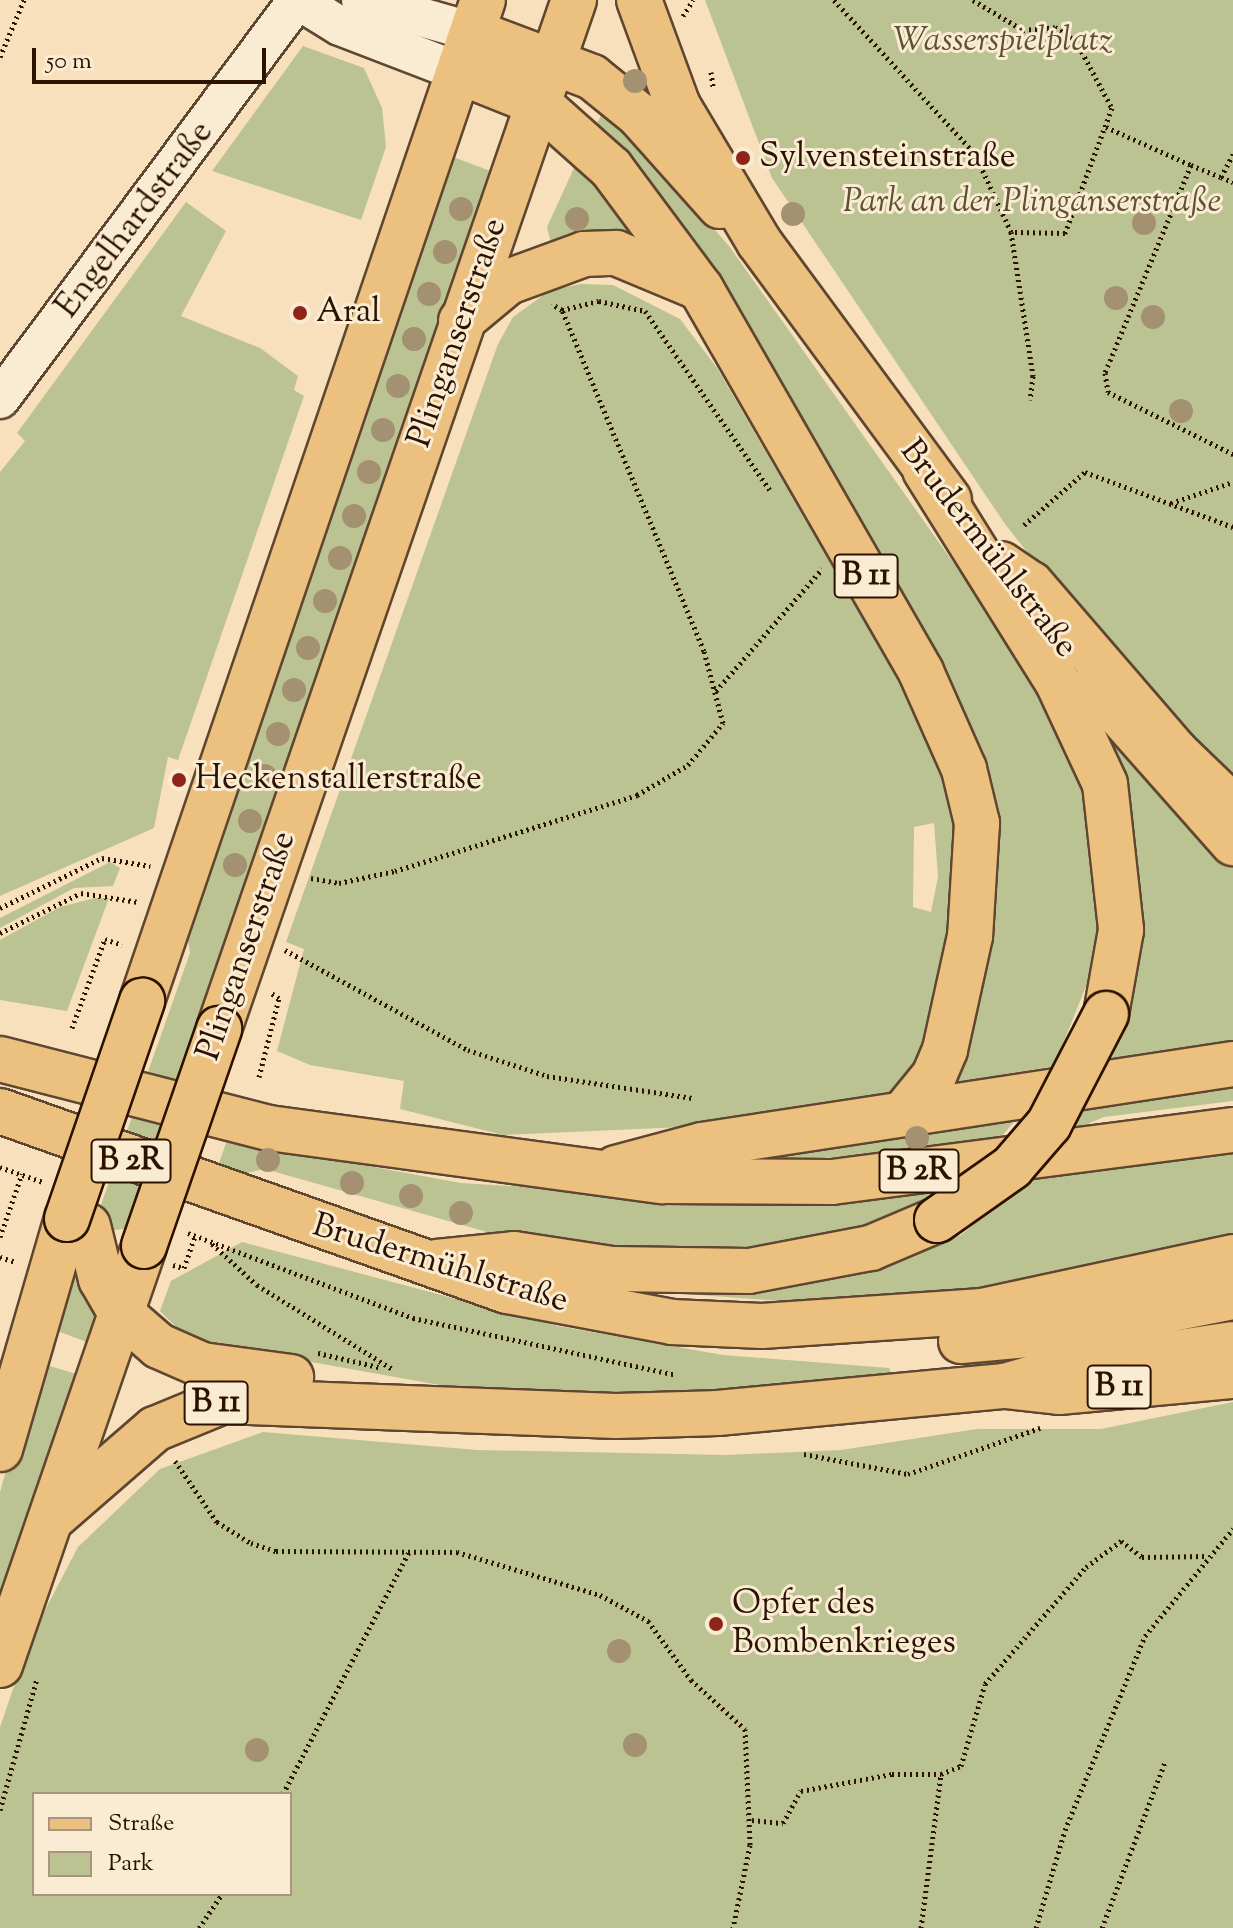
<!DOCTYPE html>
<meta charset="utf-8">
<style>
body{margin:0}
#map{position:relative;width:1233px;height:1928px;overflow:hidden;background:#f8e0bc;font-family:"Sorts Mill Goudy",serif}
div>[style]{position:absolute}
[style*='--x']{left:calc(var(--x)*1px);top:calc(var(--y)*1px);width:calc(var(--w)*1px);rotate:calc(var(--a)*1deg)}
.green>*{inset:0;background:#bbc392}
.path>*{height:5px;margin-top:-2.5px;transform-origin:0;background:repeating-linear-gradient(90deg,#2c1201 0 2px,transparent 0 6px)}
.roads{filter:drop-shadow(2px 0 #5f4630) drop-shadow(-2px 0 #5f4630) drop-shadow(0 2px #5f4630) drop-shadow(0 -2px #5f4630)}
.minor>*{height:38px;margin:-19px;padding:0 19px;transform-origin:19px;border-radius:19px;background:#faebd3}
.major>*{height:44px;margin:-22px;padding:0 22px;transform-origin:22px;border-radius:22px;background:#ecc07e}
.highway>*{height:44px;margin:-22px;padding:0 22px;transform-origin:22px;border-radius:22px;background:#ecc07e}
.bridges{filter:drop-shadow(2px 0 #2c1201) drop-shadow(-2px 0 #2c1201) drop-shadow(0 2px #2c1201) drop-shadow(0 -2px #2c1201)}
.major-bridge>*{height:44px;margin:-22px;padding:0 22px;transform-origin:22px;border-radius:22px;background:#ecc07e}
.highway-bridge>*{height:44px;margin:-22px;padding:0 22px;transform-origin:22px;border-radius:22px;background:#ecc07e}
.trees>*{width:24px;height:24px;margin:-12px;border-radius:50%;background:#a39171}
.dots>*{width:22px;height:22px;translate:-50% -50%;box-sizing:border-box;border:4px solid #faebd3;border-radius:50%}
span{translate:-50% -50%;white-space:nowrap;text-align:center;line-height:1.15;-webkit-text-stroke:6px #faebd3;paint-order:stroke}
.shield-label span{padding:2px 6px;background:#faebd3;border:2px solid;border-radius:6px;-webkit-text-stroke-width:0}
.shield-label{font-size:32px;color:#2c1201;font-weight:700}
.park-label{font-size:34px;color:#5e5034;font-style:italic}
.poi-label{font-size:34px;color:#2c1201}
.left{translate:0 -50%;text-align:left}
.street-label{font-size:34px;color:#2c1201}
.legend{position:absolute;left:32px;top:1792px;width:260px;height:104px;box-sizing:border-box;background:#faebd3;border:2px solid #a8947f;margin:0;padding:10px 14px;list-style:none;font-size:24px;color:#2c1201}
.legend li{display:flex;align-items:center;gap:16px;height:40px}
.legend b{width:40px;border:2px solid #a8947f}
.scale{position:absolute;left:32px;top:48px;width:234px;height:36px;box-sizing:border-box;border:4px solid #2c1201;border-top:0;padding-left:10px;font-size:24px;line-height:28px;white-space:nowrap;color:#2c1201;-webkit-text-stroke:6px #faebd3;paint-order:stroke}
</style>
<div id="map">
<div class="green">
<i style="clip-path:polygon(705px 0,1233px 0,1233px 783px,1110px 657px,1005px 524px,772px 178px)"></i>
<i style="clip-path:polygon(303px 46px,364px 68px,382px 108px,386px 147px,361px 220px,212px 171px)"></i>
<i style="clip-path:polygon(606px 106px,729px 246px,1047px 695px,1080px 770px,1102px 855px,1105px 939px,1054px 1066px,954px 1083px,981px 775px,594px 129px)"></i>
<i style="clip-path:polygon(445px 154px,496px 173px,129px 1228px,110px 1231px,97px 1216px,190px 953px,185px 920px)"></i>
<i style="clip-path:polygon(586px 160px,649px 238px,551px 243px,547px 227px,574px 168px)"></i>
<i style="clip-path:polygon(186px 202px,226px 231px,181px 316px,260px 348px,298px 376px,294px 390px,304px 396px,178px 760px,168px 757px,154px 828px,0 896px,0 472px,25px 441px,17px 433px)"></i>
<i style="clip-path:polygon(evenodd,580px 284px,613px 285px,680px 319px,717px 368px,940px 752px,963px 833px,940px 1015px,909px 1088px,869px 1105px,751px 1124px,503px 1135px,400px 1109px,404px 1081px,310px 1065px,277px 1051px,304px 949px,286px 942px,498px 344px,513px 317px,549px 291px,580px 284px,934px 823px,938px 877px,931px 912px,913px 907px,914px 827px,934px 823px)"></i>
<i style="clip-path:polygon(1077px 680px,1178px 808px,1233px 865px,1233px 1047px,1111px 1060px,1133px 1003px,1121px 998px)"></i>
<i style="clip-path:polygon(110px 862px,120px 868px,113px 886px,74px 888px,0 928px,0 918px)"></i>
<i style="clip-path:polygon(95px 898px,109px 898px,67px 1011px,0 1000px,0 940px,60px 907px)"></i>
<i style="clip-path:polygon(1233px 1083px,1233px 1101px,1104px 1117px,1066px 1133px,1095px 1090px)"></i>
<i style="clip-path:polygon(1033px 1100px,994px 1145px,755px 1163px,735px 1155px)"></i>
<i style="clip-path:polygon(227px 1140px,461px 1183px,543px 1188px,714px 1194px,958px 1177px,916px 1208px,841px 1237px,757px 1253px,543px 1248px,265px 1169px,237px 1175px,217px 1169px)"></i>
<i style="clip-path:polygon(1233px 1144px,1233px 1239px,1094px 1275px,852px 1306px,616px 1289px,851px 1276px,961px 1235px,1039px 1170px)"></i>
<i style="clip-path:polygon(242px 1242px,558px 1326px,723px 1355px,889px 1368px,892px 1377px,594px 1399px,479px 1392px,189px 1340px,160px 1311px,171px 1281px)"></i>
<i style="clip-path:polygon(71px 1252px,100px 1319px,92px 1344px,47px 1327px)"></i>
<i style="clip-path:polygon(36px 1362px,80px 1375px,0 1609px,0 1492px)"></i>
<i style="clip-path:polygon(evenodd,1233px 1402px,1233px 1928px,0 1928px,0 1727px,31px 1637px,78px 1547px,160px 1469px,263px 1432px,477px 1450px,726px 1455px,841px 1450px,977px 1429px,1101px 1429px,1233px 1402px,34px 1794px,290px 1794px,290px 1894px,34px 1894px,34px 1794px)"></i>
</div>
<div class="path">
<i style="--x:834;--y:0;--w:209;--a:47.5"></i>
<i style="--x:975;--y:154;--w:86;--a:65.2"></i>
<i style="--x:1011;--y:232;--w:146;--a:81.3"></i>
<i style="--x:1033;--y:376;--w:24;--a:97"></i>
<i style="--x:973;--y:0;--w:58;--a:31"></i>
<i style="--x:1023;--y:30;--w:32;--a:-5"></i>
<i style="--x:1055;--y:27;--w:25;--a:34"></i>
<i style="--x:1076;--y:41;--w:76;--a:61.8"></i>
<i style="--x:1112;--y:108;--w:134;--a:110.6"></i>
<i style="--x:1065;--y:233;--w:54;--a:-178.9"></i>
<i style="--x:683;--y:16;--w:19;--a:-58"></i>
<i style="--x:0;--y:57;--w:62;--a:-67.2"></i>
<i style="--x:711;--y:72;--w:15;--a:82"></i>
<i style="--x:1106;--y:127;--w:93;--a:24.1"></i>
<i style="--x:1191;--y:165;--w:225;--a:112.5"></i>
<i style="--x:1105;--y:373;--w:19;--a:81"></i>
<i style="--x:1108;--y:392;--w:140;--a:26.4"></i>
<i style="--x:1191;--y:165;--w:32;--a:22"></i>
<i style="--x:1221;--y:177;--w:26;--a:-62"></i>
<i style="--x:1221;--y:177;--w:13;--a:23"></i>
<i style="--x:562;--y:310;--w:38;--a:-14"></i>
<i style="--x:599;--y:301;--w:47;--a:12.3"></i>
<i style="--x:645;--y:311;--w:218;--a:55.1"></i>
<i style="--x:1171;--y:503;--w:65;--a:-18.7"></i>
<i style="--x:1024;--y:525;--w:81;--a:-41"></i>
<i style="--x:1085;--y:472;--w:158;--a:20.4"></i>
<i style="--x:716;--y:691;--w:162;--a:-49"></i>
<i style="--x:311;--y:878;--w:28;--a:10"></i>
<i style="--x:339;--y:883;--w:57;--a:-12.1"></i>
<i style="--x:395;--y:871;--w:254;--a:-17.4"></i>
<i style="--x:637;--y:795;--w:59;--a:-30.5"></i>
<i style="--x:688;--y:765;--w:55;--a:-50.2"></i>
<i style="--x:723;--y:723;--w:74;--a:-104.8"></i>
<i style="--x:704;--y:651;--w:369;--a:-112.6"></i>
<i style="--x:562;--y:310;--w:12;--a:-149"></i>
<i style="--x:0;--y:908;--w:114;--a:-26.1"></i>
<i style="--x:102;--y:858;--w:49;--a:9.5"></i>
<i style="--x:0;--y:933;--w:90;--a:-26.3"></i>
<i style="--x:81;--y:893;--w:58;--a:9"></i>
<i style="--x:285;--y:950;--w:209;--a:28.7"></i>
<i style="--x:468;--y:1050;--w:83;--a:18.2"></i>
<i style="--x:547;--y:1076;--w:147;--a:8.6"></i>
<i style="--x:72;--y:1028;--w:95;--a:-69.7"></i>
<i style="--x:105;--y:939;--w:18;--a:19"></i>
<i style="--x:259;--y:1077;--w:81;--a:-75.8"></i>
<i style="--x:279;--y:998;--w:9;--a:-148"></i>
<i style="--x:0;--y:1167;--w:46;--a:19.2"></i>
<i style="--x:188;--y:1233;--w:241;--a:20.7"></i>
<i style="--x:413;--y:1318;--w:269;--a:12.2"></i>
<i style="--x:0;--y:1237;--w:67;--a:-70.8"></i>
<i style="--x:212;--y:1244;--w:61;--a:42.3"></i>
<i style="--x:257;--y:1285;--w:161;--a:31.8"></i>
<i style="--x:0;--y:1257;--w:16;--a:18"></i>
<i style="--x:173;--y:1265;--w:11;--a:15"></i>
<i style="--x:184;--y:1268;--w:34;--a:-71"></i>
<i style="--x:318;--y:1353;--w:62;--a:13.1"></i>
<i style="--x:804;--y:1454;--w:106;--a:10.9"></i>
<i style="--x:908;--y:1474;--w:140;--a:-19.2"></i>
<i style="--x:175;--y:1461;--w:74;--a:55.5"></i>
<i style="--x:217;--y:1522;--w:40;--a:32"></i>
<i style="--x:251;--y:1543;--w:26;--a:18"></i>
<i style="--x:276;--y:1551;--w:181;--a:0.3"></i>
<i style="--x:457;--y:1552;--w:149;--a:16.7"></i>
<i style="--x:600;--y:1595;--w:55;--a:28.4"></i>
<i style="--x:648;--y:1621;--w:73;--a:53.9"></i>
<i style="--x:691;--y:1680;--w:73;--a:42.2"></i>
<i style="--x:745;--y:1729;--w:116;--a:87.5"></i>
<i style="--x:750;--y:1845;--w:85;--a:101.6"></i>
<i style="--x:283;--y:1794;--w:275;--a:-62.5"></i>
<i style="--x:0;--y:1810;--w:137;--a:-74.3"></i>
<i style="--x:752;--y:1820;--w:31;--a:6"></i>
<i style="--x:783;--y:1823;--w:37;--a:-61"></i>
<i style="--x:801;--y:1791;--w:93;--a:-10.6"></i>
<i style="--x:892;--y:1774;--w:49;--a:0"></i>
<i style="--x:199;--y:1928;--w:41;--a:-55.9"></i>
<i style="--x:921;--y:1928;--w:155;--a:-82.6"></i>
<i style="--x:941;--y:1774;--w:22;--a:-22"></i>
<i style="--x:961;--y:1766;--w:85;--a:-73.7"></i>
<i style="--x:985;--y:1684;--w:155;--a:-49.2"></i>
<i style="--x:1086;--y:1567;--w:44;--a:-36.6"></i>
<i style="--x:1121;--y:1541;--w:26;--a:37"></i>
<i style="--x:1142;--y:1557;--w:65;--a:-0.9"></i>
<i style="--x:1036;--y:1928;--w:102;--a:-73.5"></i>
<i style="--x:1065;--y:1830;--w:210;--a:-67.6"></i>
<i style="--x:1145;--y:1636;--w:139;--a:-50.6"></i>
<i style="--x:1102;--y:1928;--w:178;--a:-69.2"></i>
</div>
<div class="roads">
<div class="minor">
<i style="--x:298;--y:0;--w:49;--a:31.8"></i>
<i style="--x:340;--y:26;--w:129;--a:21"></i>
<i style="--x:361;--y:0;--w:116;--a:15.9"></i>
<i style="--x:0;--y:399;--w:497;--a:-53.3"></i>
</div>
<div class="major">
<i style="--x:639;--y:0;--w:113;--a:69.8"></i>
<i style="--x:678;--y:106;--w:158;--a:59.2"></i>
<i style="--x:759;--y:242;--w:320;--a:53.6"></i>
<i style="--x:473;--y:32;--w:127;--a:20.7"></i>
<i style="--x:592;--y:77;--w:60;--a:39"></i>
<i style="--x:639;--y:115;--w:122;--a:48.3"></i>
<i style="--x:460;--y:72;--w:84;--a:21.7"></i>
<i style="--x:1094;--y:686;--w:210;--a:48.5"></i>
<i style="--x:142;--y:1001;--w:1057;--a:-71.19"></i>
<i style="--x:219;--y:1029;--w:1089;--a:-70.97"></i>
<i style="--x:88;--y:1226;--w:55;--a:76.2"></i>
<i style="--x:101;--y:1279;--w:39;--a:60"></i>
<i style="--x:121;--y:1313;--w:50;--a:41"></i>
<i style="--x:159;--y:1346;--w:47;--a:23.8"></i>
<i style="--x:202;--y:1365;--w:90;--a:7.7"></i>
<i style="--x:0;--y:1449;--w:240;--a:-73.8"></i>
<i style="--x:50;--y:1520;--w:139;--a:-40.9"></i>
<i style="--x:155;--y:1429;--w:74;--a:-22.4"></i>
<i style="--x:223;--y:1401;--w:393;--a:2.2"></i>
<i style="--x:616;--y:1416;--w:102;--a:-1.7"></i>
<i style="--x:718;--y:1413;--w:288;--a:-5.4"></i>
<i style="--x:1005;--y:1386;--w:57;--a:-16.2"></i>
<i style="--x:1060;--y:1370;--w:175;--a:-8.5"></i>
<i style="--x:0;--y:1665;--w:443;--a:-71"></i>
</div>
<div class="highway">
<i style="--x:538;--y:103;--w:98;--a:41.7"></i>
<i style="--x:611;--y:168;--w:151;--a:53.4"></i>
<i style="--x:701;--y:289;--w:442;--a:60.1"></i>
<i style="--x:921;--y:672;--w:106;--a:66.1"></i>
<i style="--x:964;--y:769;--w:56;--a:76.5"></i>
<i style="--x:977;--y:823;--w:113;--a:93.5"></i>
<i style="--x:970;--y:936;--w:117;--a:102.4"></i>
<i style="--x:945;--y:1050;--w:28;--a:113"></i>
<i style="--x:934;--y:1076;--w:49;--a:129.2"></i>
<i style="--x:461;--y:321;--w:61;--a:-39.7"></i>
<i style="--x:508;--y:282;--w:81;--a:-20.2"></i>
<i style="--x:584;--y:254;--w:32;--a:-2"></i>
<i style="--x:616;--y:253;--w:91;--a:22.6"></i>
<i style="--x:925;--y:470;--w:251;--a:58"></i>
<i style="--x:1058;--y:683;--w:111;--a:65"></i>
<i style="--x:1105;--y:784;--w:147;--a:83.7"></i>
<i style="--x:1121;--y:930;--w:85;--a:100.1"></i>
<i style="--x:1001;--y:564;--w:36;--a:34"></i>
<i style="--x:1031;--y:584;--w:222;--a:49.2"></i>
<i style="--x:1176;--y:752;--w:79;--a:44"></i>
<i style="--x:0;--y:1059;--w:278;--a:14.4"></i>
<i style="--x:269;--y:1128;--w:398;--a:7.7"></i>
<i style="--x:663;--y:1181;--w:169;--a:0.3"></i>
<i style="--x:832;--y:1182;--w:404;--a:-7.4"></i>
<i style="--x:0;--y:1111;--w:538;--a:19.55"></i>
<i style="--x:507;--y:1291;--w:168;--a:10.6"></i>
<i style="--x:672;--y:1322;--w:90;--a:2.5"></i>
<i style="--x:762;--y:1326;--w:221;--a:-3.9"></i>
<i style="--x:982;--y:1311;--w:257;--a:-12.1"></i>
<i style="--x:616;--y:1168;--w:89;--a:-15"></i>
<i style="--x:702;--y:1145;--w:537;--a:-8.67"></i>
<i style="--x:437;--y:1262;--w:77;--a:-5.9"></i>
<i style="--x:514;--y:1254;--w:99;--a:8.7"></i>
<i style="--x:612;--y:1269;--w:137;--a:0.8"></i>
<i style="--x:749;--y:1271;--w:124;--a:-10.7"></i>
<i style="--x:871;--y:1248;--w:72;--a:-23"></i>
<i style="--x:961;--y:1341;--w:89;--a:-5.1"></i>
<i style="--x:1050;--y:1333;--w:187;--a:-11.1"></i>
<i style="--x:1005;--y:1386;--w:54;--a:6.3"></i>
<i style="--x:1059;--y:1392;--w:175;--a:-5.3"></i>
</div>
</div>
<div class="bridges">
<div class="major-bridge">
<i style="--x:67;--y:1219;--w:231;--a:-71"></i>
<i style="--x:144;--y:1246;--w:230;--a:-70.9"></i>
</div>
<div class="highway-bridge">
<i style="--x:937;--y:1220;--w:92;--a:-35.2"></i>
<i style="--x:1012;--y:1167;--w:57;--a:-49.3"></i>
<i style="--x:1049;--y:1124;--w:124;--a:-62.6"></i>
</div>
</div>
<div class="trees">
<i style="left:635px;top:81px"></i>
<i style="left:461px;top:209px"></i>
<i style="left:793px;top:214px"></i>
<i style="left:577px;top:219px"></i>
<i style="left:1144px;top:223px"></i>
<i style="left:445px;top:252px"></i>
<i style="left:429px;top:294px"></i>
<i style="left:1116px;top:298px"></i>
<i style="left:1153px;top:317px"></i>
<i style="left:414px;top:339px"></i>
<i style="left:398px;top:386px"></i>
<i style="left:1181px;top:411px"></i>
<i style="left:383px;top:430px"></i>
<i style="left:369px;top:472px"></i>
<i style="left:354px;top:516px"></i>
<i style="left:340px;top:558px"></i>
<i style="left:325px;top:601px"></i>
<i style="left:308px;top:648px"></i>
<i style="left:294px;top:690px"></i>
<i style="left:278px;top:734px"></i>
<i style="left:265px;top:776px"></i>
<i style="left:250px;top:821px"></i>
<i style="left:235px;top:865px"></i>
<i style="left:917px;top:1138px"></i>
<i style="left:268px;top:1160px"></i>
<i style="left:352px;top:1183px"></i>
<i style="left:411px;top:1196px"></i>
<i style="left:461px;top:1213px"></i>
<i style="left:619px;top:1651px"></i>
<i style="left:635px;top:1745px"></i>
<i style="left:257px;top:1750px"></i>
</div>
<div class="dots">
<i style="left:743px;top:158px;background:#8f2418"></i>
<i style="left:300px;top:313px;background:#8f2418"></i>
<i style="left:179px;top:780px;background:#8f2418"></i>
<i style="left:716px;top:1624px;background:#8f2418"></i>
</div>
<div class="shield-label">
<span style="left:866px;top:576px">B 11</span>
<span style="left:131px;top:1161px">B 2R</span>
<span style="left:919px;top:1171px">B 2R</span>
<span style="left:1119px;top:1387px">B 11</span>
<span style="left:216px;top:1403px">B 11</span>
</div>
<div class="park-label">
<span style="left:1003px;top:42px">Wasserspielplatz</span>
<span style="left:1032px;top:203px">Park an der Plinganserstraße</span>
</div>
<div class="poi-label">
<span class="left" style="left:759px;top:158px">Sylvensteinstraße</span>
<span class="left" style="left:316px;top:313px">Aral</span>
<span class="left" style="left:195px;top:780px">Heckenstallerstraße</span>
<span class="left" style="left:732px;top:1624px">Opfer des<br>Bombenkrieges</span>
</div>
<div class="street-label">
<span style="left:135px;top:220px;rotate:-53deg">Engelhardstraße</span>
<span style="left:458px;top:333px;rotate:-71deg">Plinganserstraße</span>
<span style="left:988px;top:549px;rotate:52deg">Brudermühlstraße</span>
<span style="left:247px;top:946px;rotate:-71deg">Plinganserstraße</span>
<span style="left:440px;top:1264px;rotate:17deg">Brudermühlstraße</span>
</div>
<ul class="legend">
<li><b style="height:10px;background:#ecc07e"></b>Straße</li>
<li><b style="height:22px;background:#bbc392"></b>Park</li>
</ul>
<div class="scale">50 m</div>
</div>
